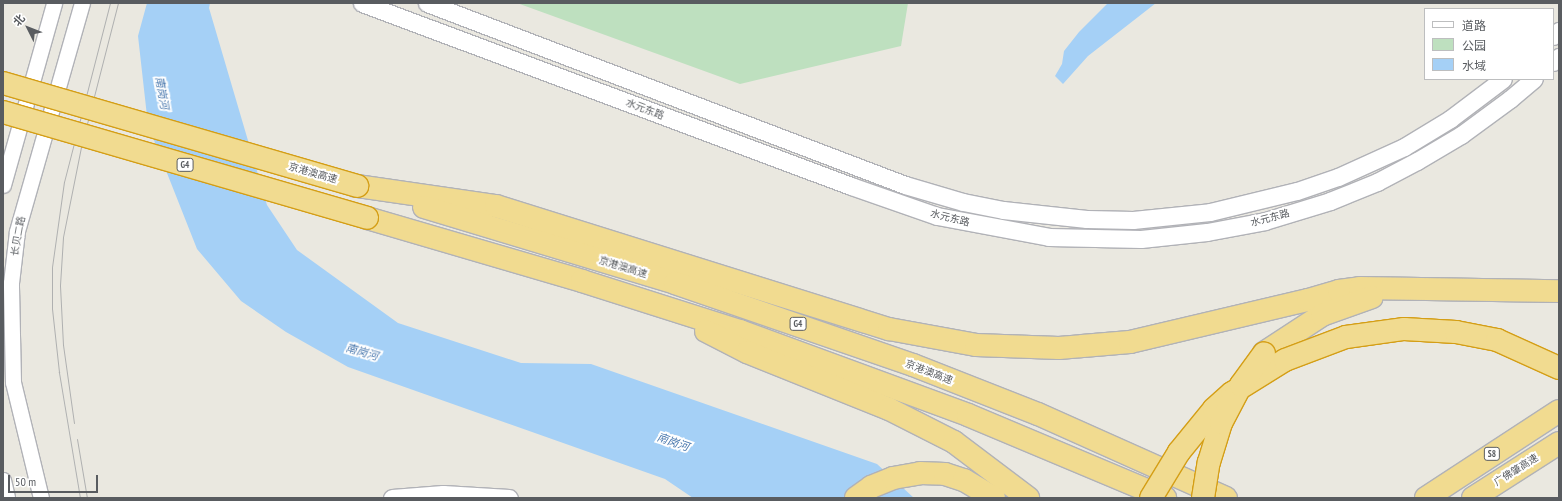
<!DOCTYPE html>
<meta charset="utf-8">
<style>
body{margin:0}
#map{position:relative;width:1562px;height:501px;overflow:hidden;background:#eae8e0;font-family:"PT Sans Narrow","Noto Sans SC",sans-serif}
div>[style]{position:absolute}
[style*='--x']{left:calc(var(--x)*1px);top:calc(var(--y)*1px);width:calc(var(--w)*1px);rotate:calc(var(--a)*1deg)}
.green>*{inset:0;background:#bee0bf}
.water>*{inset:0;background:#a5d0f6}
.roads{filter:drop-shadow(1px 0 #b1b2b7) drop-shadow(-1px 0 #b1b2b7) drop-shadow(0 1px #b1b2b7) drop-shadow(0 -1px #b1b2b7)}
.tertiary>*{height:15px;margin:-7.5px;padding:0 7.5px;transform-origin:7.5px;border-radius:7.5px;background:#fff}
.secondary>*{height:17px;margin:-8.5px;padding:0 8.5px;transform-origin:8.5px;border-radius:8.5px;background:#fff}
.motorway>*{height:22px;margin:-11px;padding:0 11px;transform-origin:11px;border-radius:11px;background:#f1db90}
.tram>*{height:1px;margin:-0.5px;padding:0 0.5px;transform-origin:0.5px;border-radius:0.5px;background:#afb0b0}
.bridges{filter:drop-shadow(1px 0 #d49e16) drop-shadow(-1px 0 #d49e16) drop-shadow(0 1px #d49e16) drop-shadow(0 -1px #d49e16)}
.motorway-bridge>*{height:22px;margin:-11px;padding:0 11px;transform-origin:11px;border-radius:11px;background:#f1db90}
span{translate:-50% -50%;white-space:nowrap;text-align:center;line-height:1.15;-webkit-text-stroke:4px #fff;paint-order:stroke}
.shield-label span{padding:1px 3px;background:#fff;border:1px solid;border-radius:3px;-webkit-text-stroke-width:0}
.shield-label{font-size:9px;color:#595c60;font-weight:700}
.street-label{font-size:10px;color:#595c60}
.water-label{font-size:11px;color:#4877ad;font-style:italic}
.frame{position:absolute;inset:0;border:4px solid #595c60;pointer-events:none}
.legend{position:absolute;left:1424px;top:8px;width:130px;height:72px;box-sizing:border-box;background:#fff;border:1px solid #bdbebf;margin:0;padding:5px 7px;list-style:none;font-size:12px;color:#595c60}
.legend li{display:flex;align-items:center;gap:8px;height:20px}
.legend b{width:20px;border:1px solid #bdbebf}
.north{position:absolute;left:8px;top:8px;width:40px;height:40px;-webkit-text-stroke:3px #fff;paint-order:stroke;rotate:312deg;font-size:11px;font-weight:700;line-height:16px;text-align:center;color:#595c60}
.north::after{content:'';display:block;margin:auto;width:14px;height:18px;background:#595c60;clip-path:polygon(50% 0,100% 100%,50% 72%,0 100%)}
.scale{position:absolute;left:8px;top:475px;width:90px;height:18px;box-sizing:border-box;border:2px solid #595c60;border-top:0;padding-left:5px;font-size:12px;line-height:14px;white-space:nowrap;color:#595c60;-webkit-text-stroke:3px #fff;paint-order:stroke}
</style>
<div id="map">
<div class="green">
<i style="clip-path:polygon(517px 3px,908px 3px,901px 46px,740px 84px)"></i>
</div>
<div class="water">
<i style="clip-path:polygon(147px 3px,210px 3px,209px 8px,267px 205px,297px 250px,398px 323px,521px 363px,591px 364px,877px 464px,914px 498px,693px 498px,665px 479px,348px 367px,286px 332px,241px 301px,197px 249px,148px 125px,138px 36px)"></i>
<i style="clip-path:polygon(1108px 3px,1156px 3px,1088px 56px,1063px 84px,1055px 76px,1062px 64px,1064px 51px,1079px 32px)"></i>
</div>
<div class="roads">
<div class="tertiary">
<i style="--x:3;--y:185;--w:189;--a:-74.3"></i>
<i style="--x:3;--y:480;--w:18;--a:77"></i>
<i style="--x:41;--y:498;--w:119;--a:-103.6"></i>
<i style="--x:13;--y:382;--w:99;--a:-91.2"></i>
<i style="--x:11;--y:283;--w:52;--a:-83.4"></i>
<i style="--x:17;--y:231;--w:237;--a:-74.1"></i>
</div>
<div class="secondary">
<i style="--x:362;--y:3;--w:522;--a:20.52"></i>
<i style="--x:851;--y:186;--w:91;--a:19.2"></i>
<i style="--x:937;--y:216;--w:114;--a:10.6"></i>
<i style="--x:1049;--y:237;--w:92;--a:1.2"></i>
<i style="--x:1141;--y:239;--w:66;--a:-6.1"></i>
<i style="--x:1207;--y:232;--w:59;--a:-10.7"></i>
<i style="--x:1265;--y:221;--w:68;--a:-17.1"></i>
<i style="--x:1330;--y:201;--w:51;--a:-22"></i>
<i style="--x:1377;--y:182;--w:45;--a:-27.7"></i>
<i style="--x:1417;--y:161;--w:51;--a:-30.6"></i>
<i style="--x:1461;--y:135;--w:61;--a:-36.3"></i>
<i style="--x:1510;--y:99;--w:31;--a:-40"></i>
<i style="--x:427;--y:3;--w:511;--a:20.84"></i>
<i style="--x:905;--y:185;--w:60;--a:16.3"></i>
<i style="--x:963;--y:202;--w:41;--a:11.3"></i>
<i style="--x:1003;--y:210;--w:84;--a:6.1"></i>
<i style="--x:1087;--y:219;--w:46;--a:1.2"></i>
<i style="--x:1133;--y:220;--w:77;--a:-5.9"></i>
<i style="--x:1210;--y:212;--w:89;--a:-13.6"></i>
<i style="--x:1297;--y:191;--w:43;--a:-18.9"></i>
<i style="--x:1338;--y:177;--w:72;--a:-24.4"></i>
<i style="--x:1404;--y:147;--w:54;--a:-31.3"></i>
<i style="--x:1450;--y:119;--w:66;--a:-37"></i>
<i style="--x:1553;--y:36;--w:8;--a:-40"></i>
<i style="--x:1553;--y:62;--w:8;--a:-40"></i>
<i style="--x:392;--y:498;--w:51;--a:-4.5"></i>
<i style="--x:443;--y:494;--w:66;--a:3.5"></i>
</div>
<div class="motorway">
<i style="--x:357;--y:186;--w:140;--a:8.2"></i>
<i style="--x:496;--y:206;--w:412;--a:17.4"></i>
<i style="--x:889;--y:329;--w:88;--a:10.4"></i>
<i style="--x:976;--y:345;--w:83;--a:2.1"></i>
<i style="--x:1059;--y:348;--w:71;--a:-4.8"></i>
<i style="--x:1130;--y:342;--w:183;--a:-13.3"></i>
<i style="--x:1308;--y:300;--w:32;--a:-16"></i>
<i style="--x:1339;--y:291;--w:21;--a:-8"></i>
<i style="--x:1360;--y:288;--w:199;--a:0.9"></i>
<i style="--x:424;--y:207;--w:262;--a:16.8"></i>
<i style="--x:675;--y:283;--w:252;--a:19"></i>
<i style="--x:913;--y:365;--w:134;--a:21.4"></i>
<i style="--x:1038;--y:414;--w:206;--a:24.1"></i>
<i style="--x:367;--y:218;--w:224;--a:16.3"></i>
<i style="--x:582;--y:281;--w:166;--a:17.6"></i>
<i style="--x:740;--y:331;--w:243;--a:20.2"></i>
<i style="--x:968;--y:415;--w:214;--a:22.8"></i>
<i style="--x:706;--y:331;--w:46;--a:27.1"></i>
<i style="--x:747;--y:352;--w:153;--a:21.9"></i>
<i style="--x:889;--y:409;--w:73;--a:26.9"></i>
<i style="--x:954;--y:442;--w:93;--a:37.1"></i>
<i style="--x:1264;--y:353;--w:69;--a:-33.2"></i>
<i style="--x:1322;--y:315;--w:53;--a:-19.8"></i>
<i style="--x:856;--y:498;--w:19;--a:-36"></i>
<i style="--x:871;--y:487;--w:24;--a:-22"></i>
<i style="--x:893;--y:478;--w:27;--a:-10"></i>
<i style="--x:920;--y:473;--w:25;--a:2"></i>
<i style="--x:945;--y:474;--w:20;--a:18"></i>
<i style="--x:964;--y:480;--w:35;--a:31"></i>
<i style="--x:1426;--y:498;--w:159;--a:-33.2"></i>
<i style="--x:1473;--y:498;--w:102;--a:-32.6"></i>
</div>
</div>
<div class="tram">
<i style="--x:74;--y:423;--w:79;--a:-98"></i>
<i style="--x:63;--y:345;--w:60;--a:-92.9"></i>
<i style="--x:60;--y:285;--w:48;--a:-86.4"></i>
<i style="--x:63;--y:237;--w:92;--a:-78.7"></i>
<i style="--x:81;--y:147;--w:149;--a:-75.6"></i>
<i style="--x:77;--y:439;--w:60;--a:80.4"></i>
<i style="--x:80;--y:498;--w:128;--a:-99.5"></i>
<i style="--x:59;--y:372;--w:63;--a:-96.3"></i>
<i style="--x:52;--y:309;--w:42;--a:-90"></i>
<i style="--x:52;--y:267;--w:86;--a:-82"></i>
<i style="--x:64;--y:182;--w:185;--a:-75.6"></i>
</div>
<div class="bridges">
<div class="motorway-bridge">
<i style="--x:3;--y:83;--w:369;--a:16.2"></i>
<i style="--x:3;--y:112;--w:379;--a:16.2"></i>
<i style="--x:1151;--y:498;--w:54;--a:-58.7"></i>
<i style="--x:1179;--y:452;--w:55;--a:-50.9"></i>
<i style="--x:1214;--y:409;--w:24;--a:-42"></i>
<i style="--x:1232;--y:393;--w:62;--a:-31.9"></i>
<i style="--x:1285;--y:360;--w:65;--a:-20.7"></i>
<i style="--x:1346;--y:337;--w:59;--a:-7.9"></i>
<i style="--x:1404;--y:329;--w:52;--a:3.3"></i>
<i style="--x:1456;--y:332;--w:42;--a:11"></i>
<i style="--x:1497;--y:340;--w:68;--a:24.3"></i>
<i style="--x:1203;--y:498;--w:36;--a:-81"></i>
<i style="--x:1209;--y:462;--w:41;--a:-72.9"></i>
<i style="--x:1221;--y:423;--w:43;--a:-62.2"></i>
<i style="--x:1241;--y:385;--w:39;--a:-54"></i>
</div>
</div>
<div class="shield-label">
<span style="left:185px;top:165px">G4</span>
<span style="left:798px;top:324px">G4</span>
<span style="left:1492px;top:454px">S8</span>
</div>
<div class="street-label">
<span style="left:645px;top:109px;rotate:21deg">水元东路</span>
<span style="left:313px;top:173px;rotate:16deg">京港澳高速</span>
<span style="left:950px;top:218px;rotate:14deg">水元东路</span>
<span style="left:1270px;top:218px;rotate:-15deg">水元东路</span>
<span style="left:18px;top:236px;rotate:-80deg">长贝二路</span>
<span style="left:623px;top:267px;rotate:17deg">京港澳高速</span>
<span style="left:929px;top:372px;rotate:21deg">京港澳高速</span>
<span style="left:1516px;top:470px;rotate:-32deg">广佛肇高速</span>
</div>
<div class="water-label">
<span style="left:162px;top:93px;rotate:80deg">南岗河</span>
<span style="left:362px;top:352px;rotate:16deg">南岗河</span>
<span style="left:673px;top:442px;rotate:19deg">南岗河</span>
</div>
<div class="frame"></div>
<ul class="legend">
<li><b style="height:5px;background:#fff"></b>道路</li>
<li><b style="height:11px;background:#bee0bf"></b>公园</li>
<li><b style="height:11px;background:#a5d0f6"></b>水域</li>
</ul>
<div class="north">北</div>
<div class="scale">50 m</div>
</div>
